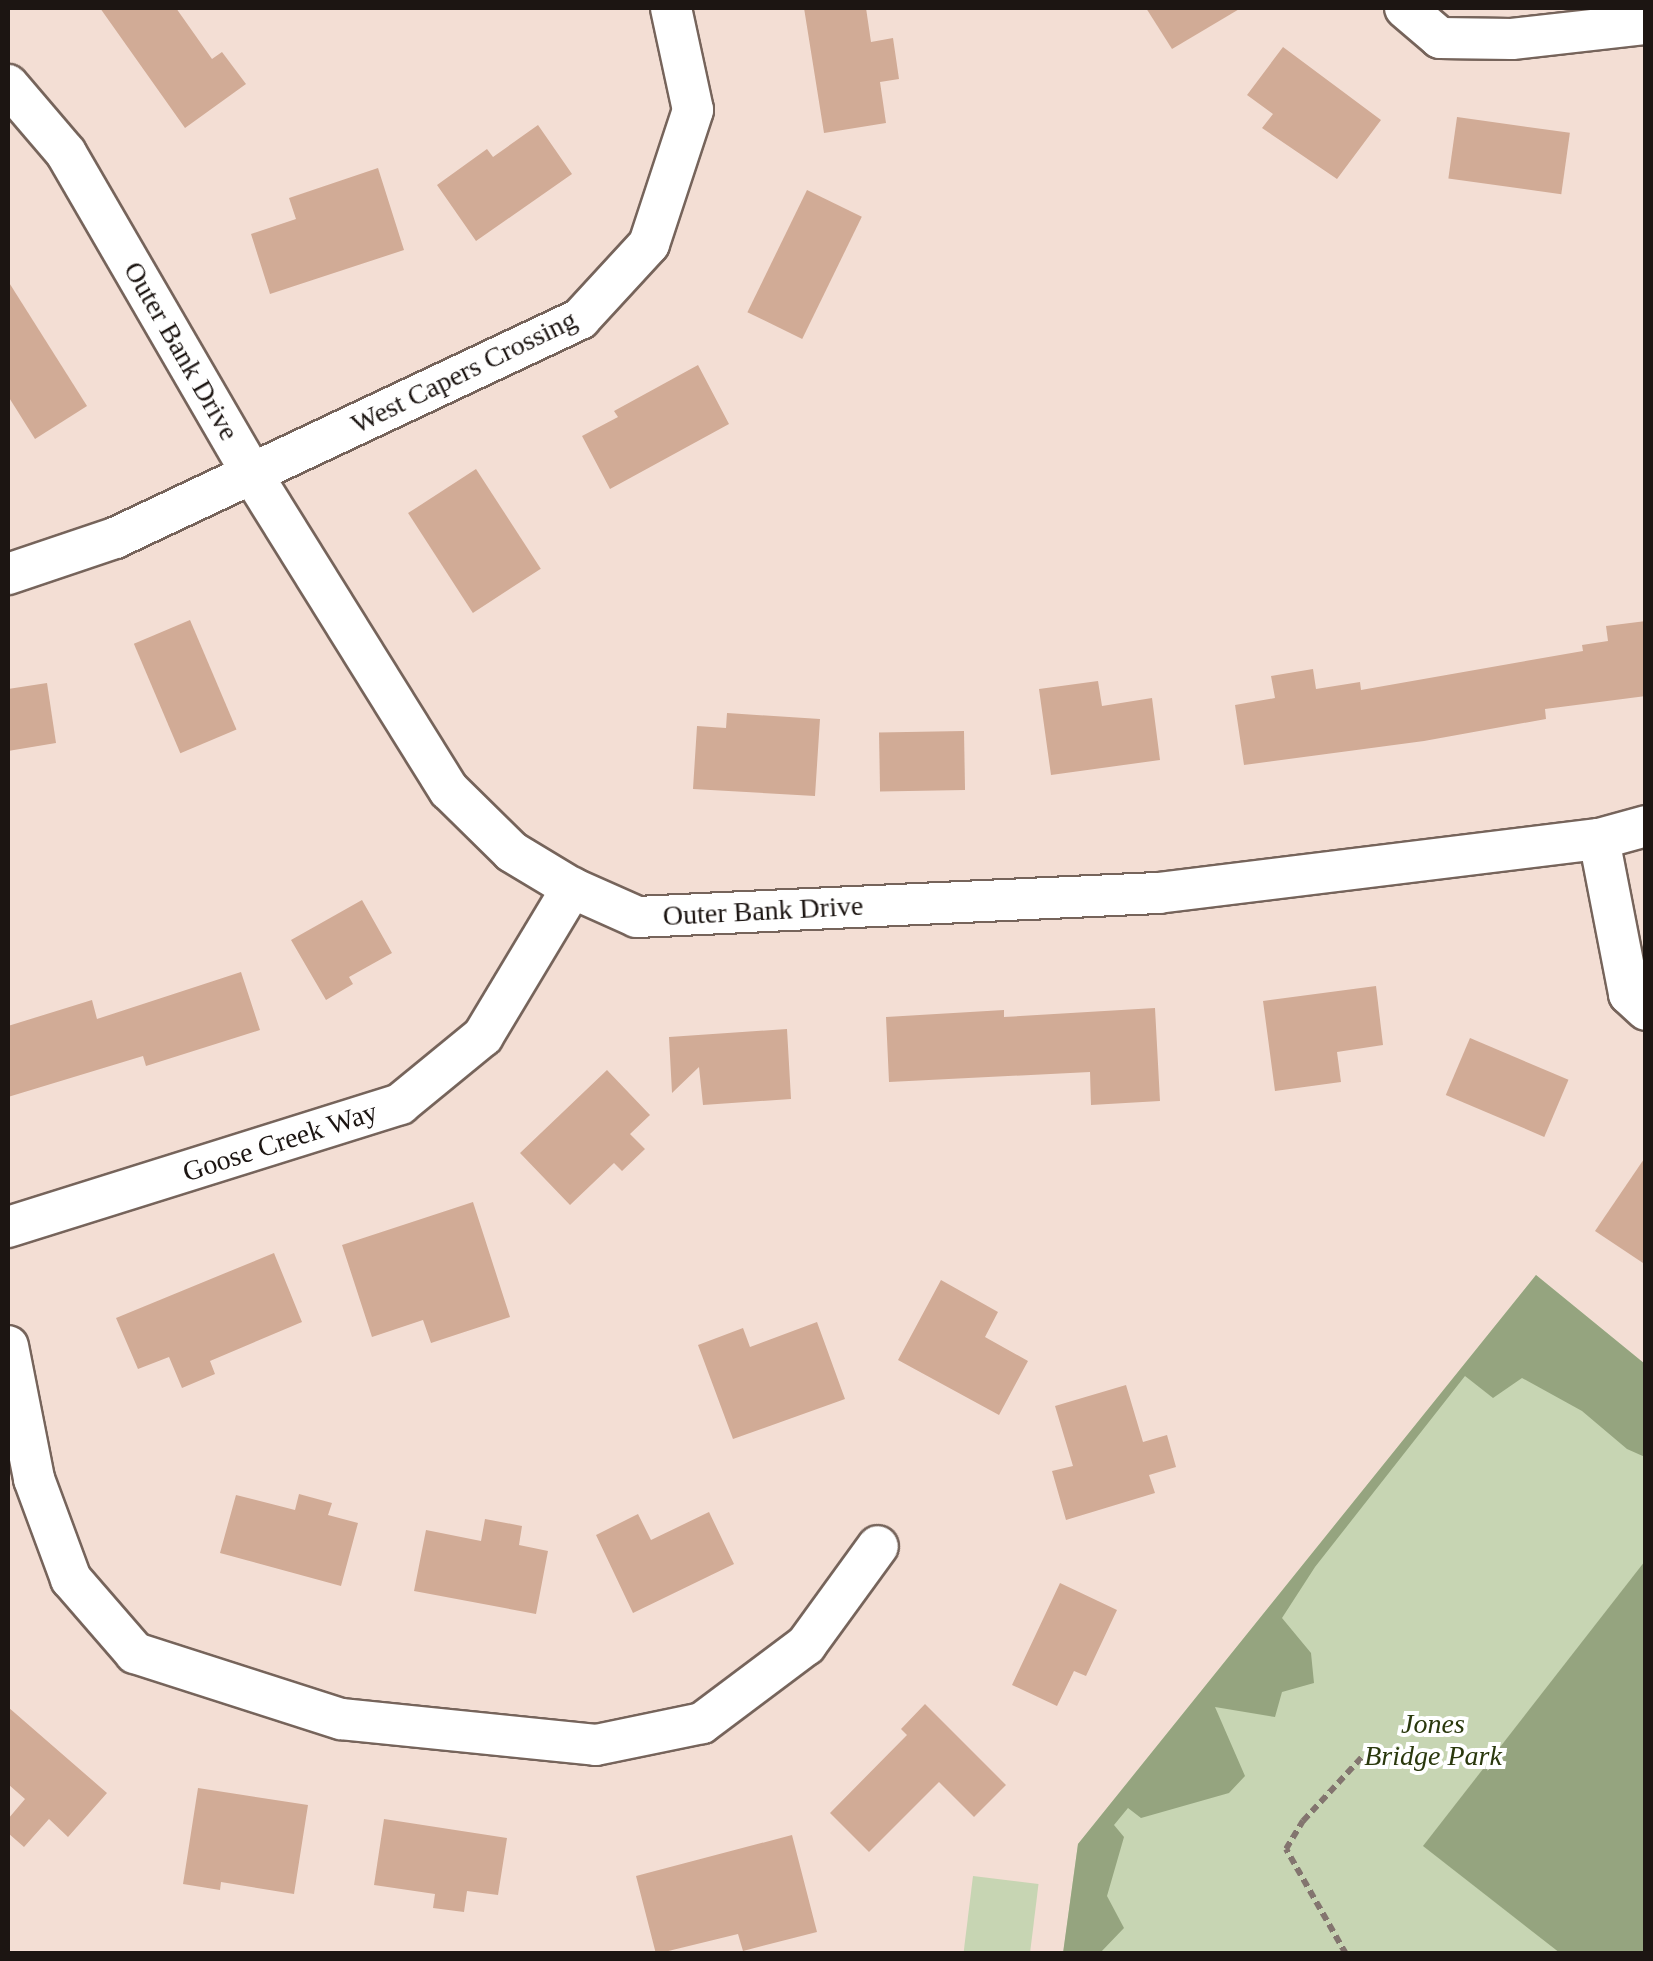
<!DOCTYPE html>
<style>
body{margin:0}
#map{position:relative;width:1653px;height:1961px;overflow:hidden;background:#f3ded4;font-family:Georgia,serif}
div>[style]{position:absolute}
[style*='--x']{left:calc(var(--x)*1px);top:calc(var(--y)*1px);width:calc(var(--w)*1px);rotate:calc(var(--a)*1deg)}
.green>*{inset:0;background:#c7d5b3;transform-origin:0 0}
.forest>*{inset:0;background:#95a47f}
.building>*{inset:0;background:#d1ab96;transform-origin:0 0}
.path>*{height:6px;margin-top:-3px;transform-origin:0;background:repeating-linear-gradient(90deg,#83756f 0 8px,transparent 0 13px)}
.roads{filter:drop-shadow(2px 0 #76645b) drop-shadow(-2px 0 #76645b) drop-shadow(0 2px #76645b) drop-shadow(0 -2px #76645b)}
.street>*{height:40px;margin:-20px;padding:0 20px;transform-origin:20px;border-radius:20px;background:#fff}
span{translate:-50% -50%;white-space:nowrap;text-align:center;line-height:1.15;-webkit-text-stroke:8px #fff;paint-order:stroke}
.street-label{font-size:28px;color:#1c1512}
.park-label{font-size:28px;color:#2a380d;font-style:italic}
.frame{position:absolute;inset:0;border:10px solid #1c1512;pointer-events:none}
</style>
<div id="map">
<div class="green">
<i style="clip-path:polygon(1536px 1275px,1645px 1364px,1645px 1953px,1063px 1954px,1078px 1844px)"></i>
<i style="left:973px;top:1876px;width:66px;height:78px;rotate:7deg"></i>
</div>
<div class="forest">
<i style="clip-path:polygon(1536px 1275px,1645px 1364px,1645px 1457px,1627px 1449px,1582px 1411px,1522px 1378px,1493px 1398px,1465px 1376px,1315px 1567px,1282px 1618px,1311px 1653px,1314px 1683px,1282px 1692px,1275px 1717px,1215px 1707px,1245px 1776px,1229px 1793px,1141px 1818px,1128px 1808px,1114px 1825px,1124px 1837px,1107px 1896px,1124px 1928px,1100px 1953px,1063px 1953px,1078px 1844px)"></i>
<i style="clip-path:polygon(1645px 1561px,1645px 1953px,1560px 1953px,1423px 1846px)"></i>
</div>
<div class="building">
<i style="clip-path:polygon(100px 8px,176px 8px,212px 59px,222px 52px,246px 84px,185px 128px)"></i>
<i style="clip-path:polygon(804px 8px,866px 8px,871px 42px,893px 38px,899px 79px,880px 82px,886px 123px,824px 133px)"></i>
<i style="clip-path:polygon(1146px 8px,1241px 8px,1172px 49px)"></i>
<i style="clip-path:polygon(1283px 47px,1381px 120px,1337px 179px,1262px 128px,1273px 114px,1247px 95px)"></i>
<i style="left:1457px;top:117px;width:114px;height:62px;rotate:8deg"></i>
<i style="clip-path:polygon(538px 125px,572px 174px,476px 241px,437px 185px,487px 149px,493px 157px)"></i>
<i style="clip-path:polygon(378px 168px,404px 250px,270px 294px,251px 234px,296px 219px,289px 198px)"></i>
<i style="left:807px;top:190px;width:61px;height:136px;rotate:26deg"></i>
<i style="clip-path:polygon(8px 281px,87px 406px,35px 439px,8px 396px)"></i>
<i style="clip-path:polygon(698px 365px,729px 424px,610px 489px,582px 436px,618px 417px,614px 411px)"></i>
<i style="left:476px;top:469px;width:119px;height:81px;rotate:57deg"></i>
<i style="left:190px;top:620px;width:119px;height:61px;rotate:67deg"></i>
<i style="clip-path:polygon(1646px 621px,1646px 696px,1545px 709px,1546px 719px,1424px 741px,1244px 765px,1235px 705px,1275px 698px,1271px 676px,1313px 669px,1316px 689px,1360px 682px,1361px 690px,1583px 651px,1582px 645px,1608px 641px,1606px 626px)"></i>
<i style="clip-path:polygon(1098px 681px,1102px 706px,1152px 698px,1160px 760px,1051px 775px,1039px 689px)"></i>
<i style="clip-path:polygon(47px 683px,56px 743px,8px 751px,8px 689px)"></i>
<i style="clip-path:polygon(727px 713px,820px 719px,815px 796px,693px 789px,697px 726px,726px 728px)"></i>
<i style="left:964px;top:731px;width:59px;height:85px;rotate:89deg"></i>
<i style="clip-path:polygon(362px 900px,392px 953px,349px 977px,353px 984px,326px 1000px,291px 940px)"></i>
<i style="clip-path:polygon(241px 972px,260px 1030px,146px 1066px,143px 1056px,8px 1097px,8px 1026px,92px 1000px,97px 1019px)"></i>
<i style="clip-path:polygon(1376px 986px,1383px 1045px,1337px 1052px,1341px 1082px,1275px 1091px,1263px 1001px)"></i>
<i style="clip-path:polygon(1155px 1008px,1160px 1101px,1091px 1105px,1090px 1072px,889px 1082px,886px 1017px,1004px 1010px,1004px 1017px)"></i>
<i style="clip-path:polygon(787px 1029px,791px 1099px,703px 1105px,699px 1067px,672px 1093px,669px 1037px)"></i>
<i style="left:1470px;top:1038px;width:107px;height:62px;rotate:23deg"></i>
<i style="clip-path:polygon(607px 1070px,650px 1115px,630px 1134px,645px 1149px,622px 1171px,614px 1163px,570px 1205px,520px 1153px)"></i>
<i style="clip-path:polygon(1646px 1156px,1646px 1265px,1595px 1231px)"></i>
<i style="clip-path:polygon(473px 1202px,510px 1317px,431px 1343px,423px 1320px,372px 1337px,342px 1245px)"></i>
<i style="clip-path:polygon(274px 1253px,302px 1322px,210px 1361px,215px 1374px,182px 1388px,169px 1357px,138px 1369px,116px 1318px)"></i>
<i style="clip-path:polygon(941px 1280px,998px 1312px,985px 1337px,1028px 1361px,999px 1415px,898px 1360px)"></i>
<i style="clip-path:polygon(817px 1322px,845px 1399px,733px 1439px,698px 1345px,743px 1328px,750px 1347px)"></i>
<i style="clip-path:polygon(1126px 1385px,1143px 1442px,1167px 1435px,1176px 1467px,1149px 1475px,1155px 1493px,1066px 1520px,1052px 1471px,1073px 1466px,1055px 1406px)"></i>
<i style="clip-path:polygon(299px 1494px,332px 1503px,328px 1515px,358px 1523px,341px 1586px,220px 1553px,236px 1495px,295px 1510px)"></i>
<i style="clip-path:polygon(709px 1512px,734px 1564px,633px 1613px,596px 1535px,638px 1514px,651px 1540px)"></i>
<i style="clip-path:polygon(485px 1519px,522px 1526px,519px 1545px,548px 1551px,536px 1614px,414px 1591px,426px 1530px,481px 1541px)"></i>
<i style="clip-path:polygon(1060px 1583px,1117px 1610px,1086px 1676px,1074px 1671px,1057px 1706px,1012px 1685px)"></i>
<i style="clip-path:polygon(925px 1704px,1006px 1785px,974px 1817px,939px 1782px,869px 1852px,830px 1813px,907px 1735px,901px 1729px)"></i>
<i style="clip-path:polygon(8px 1707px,107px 1793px,68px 1837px,49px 1819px,24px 1847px,8px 1833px,8px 1819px,25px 1799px,8px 1784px)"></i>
<i style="clip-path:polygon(198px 1788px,308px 1805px,294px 1894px,221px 1882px,220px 1890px,183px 1884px)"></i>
<i style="clip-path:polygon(384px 1819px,507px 1838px,498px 1895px,467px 1891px,464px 1912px,433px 1908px,435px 1894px,374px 1885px)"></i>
<i style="clip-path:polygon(792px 1835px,817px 1932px,743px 1951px,738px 1934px,656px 1954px,636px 1876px)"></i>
</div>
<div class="path">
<i style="--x:1346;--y:1954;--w:121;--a:-119.7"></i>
<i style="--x:1286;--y:1849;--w:33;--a:-59"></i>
<i style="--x:1303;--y:1821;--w:88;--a:-47.3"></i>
</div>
<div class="roads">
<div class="street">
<i style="--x:1405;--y:8;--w:46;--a:40.6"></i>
<i style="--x:1440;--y:38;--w:72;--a:0.8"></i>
<i style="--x:1512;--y:39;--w:135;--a:-6.4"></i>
<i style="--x:8;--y:85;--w:89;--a:49.5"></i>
<i style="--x:66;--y:153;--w:371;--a:59.9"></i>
<i style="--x:252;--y:474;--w:372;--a:58.1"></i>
<i style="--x:449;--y:790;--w:88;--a:44.5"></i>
<i style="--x:512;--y:852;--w:70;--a:31"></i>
<i style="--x:572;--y:888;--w:71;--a:24"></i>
<i style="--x:637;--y:917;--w:522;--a:-2.64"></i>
<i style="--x:1158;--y:893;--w:444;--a:-7"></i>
<i style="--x:1599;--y:839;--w:49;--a:-15.5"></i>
<i style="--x:8;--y:574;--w:113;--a:-18.6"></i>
<i style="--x:115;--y:538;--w:514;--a:-25.22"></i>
<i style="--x:580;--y:319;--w:102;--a:-47.4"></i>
<i style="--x:649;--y:244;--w:141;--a:-71.8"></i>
<i style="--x:693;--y:110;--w:104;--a:-102.2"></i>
<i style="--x:1599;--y:839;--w:158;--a:79"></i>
<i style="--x:1629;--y:994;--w:23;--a:43"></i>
<i style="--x:8;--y:1227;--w:411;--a:-17.4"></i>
<i style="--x:400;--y:1104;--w:107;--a:-39.3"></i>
<i style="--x:483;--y:1036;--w:173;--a:-59"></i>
<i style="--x:8;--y:1346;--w:136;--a:78.9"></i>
<i style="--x:34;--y:1479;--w:107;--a:69.7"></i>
<i style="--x:71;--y:1579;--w:98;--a:49.1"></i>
<i style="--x:135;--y:1653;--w:216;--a:17.8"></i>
<i style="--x:341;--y:1719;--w:256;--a:5.8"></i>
<i style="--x:596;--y:1745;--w:108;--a:-11.7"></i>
<i style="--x:702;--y:1723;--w:130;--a:-36.9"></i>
<i style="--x:806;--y:1645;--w:122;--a:-54"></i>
</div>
</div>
<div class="street-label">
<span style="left:181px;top:351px;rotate:60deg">Outer Bank Drive</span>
<span style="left:464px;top:372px;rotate:-26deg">West Capers Crossing</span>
<span style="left:763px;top:911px;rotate:-3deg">Outer Bank Drive</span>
<span style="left:280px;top:1142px;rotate:-18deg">Goose Creek Way</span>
</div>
<div class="park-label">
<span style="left:1433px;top:1740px">Jones<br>Bridge Park</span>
</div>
<div class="frame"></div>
</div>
